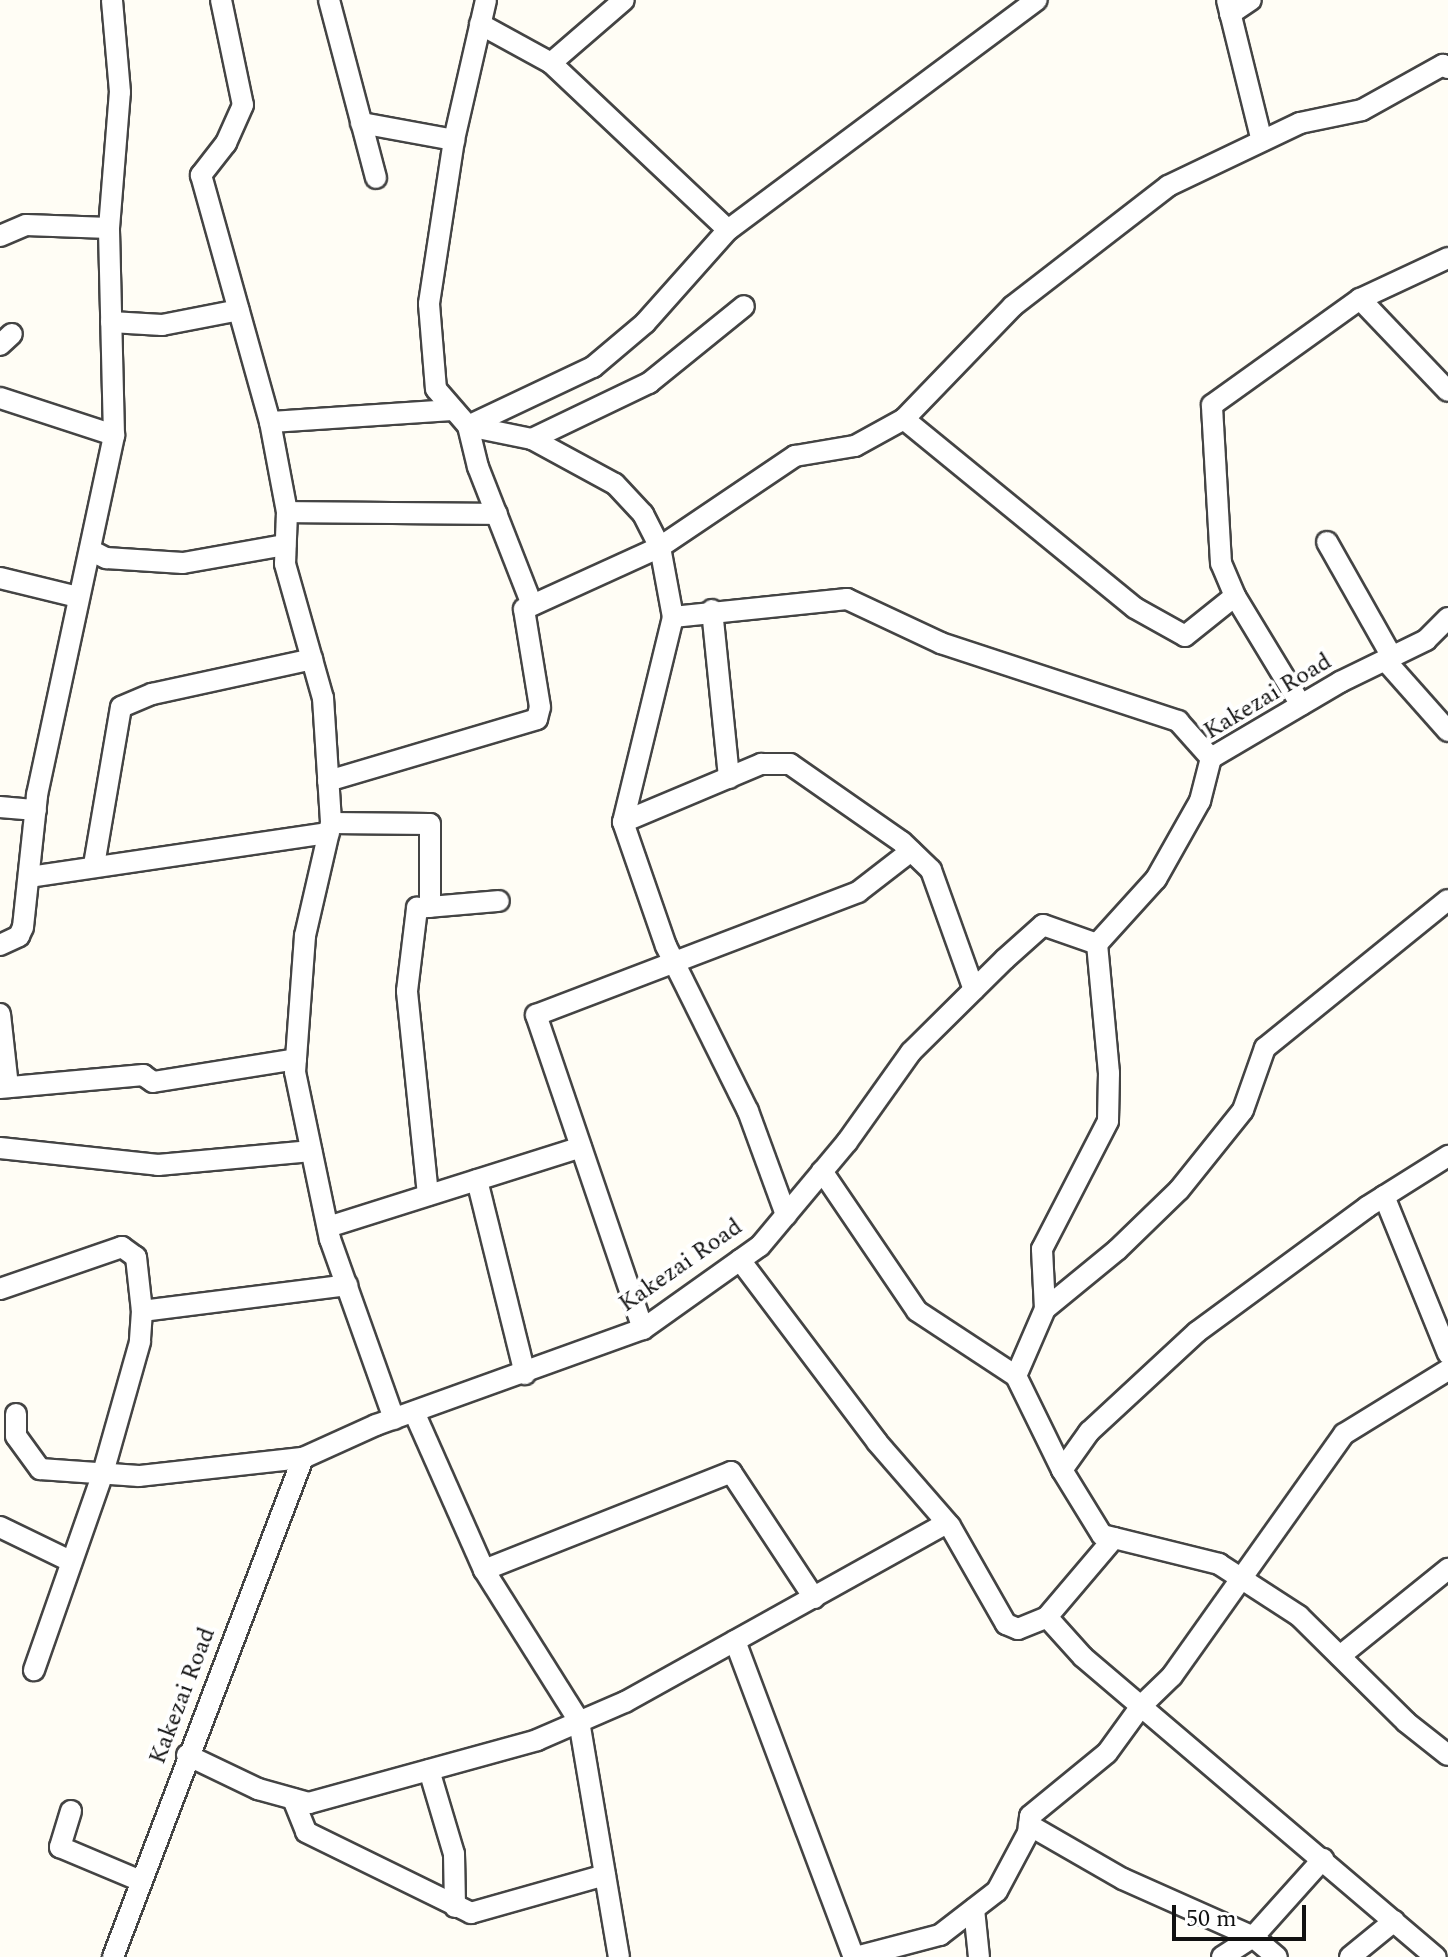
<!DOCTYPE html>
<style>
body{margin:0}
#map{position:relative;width:1448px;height:1957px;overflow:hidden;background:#fffdf5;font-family:Spectral,serif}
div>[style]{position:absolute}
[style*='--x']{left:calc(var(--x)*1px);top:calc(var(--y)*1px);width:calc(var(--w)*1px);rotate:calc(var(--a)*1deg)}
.roads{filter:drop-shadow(2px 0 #444) drop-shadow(-2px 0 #444) drop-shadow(0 2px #444) drop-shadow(0 -2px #444)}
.street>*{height:20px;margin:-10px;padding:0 10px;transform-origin:10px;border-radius:10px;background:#fff}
span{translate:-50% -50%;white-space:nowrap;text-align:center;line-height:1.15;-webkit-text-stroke:8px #fff;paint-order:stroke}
.street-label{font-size:24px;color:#111}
.scale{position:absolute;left:1172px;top:1905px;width:134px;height:36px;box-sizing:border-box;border:4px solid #111;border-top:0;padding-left:10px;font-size:24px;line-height:28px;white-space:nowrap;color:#111;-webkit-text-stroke:6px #fff;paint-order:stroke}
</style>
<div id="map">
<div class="roads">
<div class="street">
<i style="--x:221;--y:0;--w:107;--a:78.2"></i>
<i style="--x:243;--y:105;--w:42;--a:114.1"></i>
<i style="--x:226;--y:143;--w:41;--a:128"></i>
<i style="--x:201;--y:175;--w:256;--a:74.4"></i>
<i style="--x:270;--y:422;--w:92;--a:79.3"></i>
<i style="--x:287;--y:512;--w:52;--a:92.2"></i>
<i style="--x:285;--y:564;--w:139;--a:74.2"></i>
<i style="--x:323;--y:698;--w:125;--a:86.3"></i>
<i style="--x:331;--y:823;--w:116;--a:103"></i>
<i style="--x:305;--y:936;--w:136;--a:94.2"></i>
<i style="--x:295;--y:1072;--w:171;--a:78.2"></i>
<i style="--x:330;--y:1239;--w:191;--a:70.4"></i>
<i style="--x:329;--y:0;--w:184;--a:75.2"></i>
<i style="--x:486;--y:0;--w:144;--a:102.9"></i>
<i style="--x:454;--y:140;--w:166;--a:98.7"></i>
<i style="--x:429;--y:304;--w:85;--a:85.3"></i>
<i style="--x:436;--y:389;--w:49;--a:49.1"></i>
<i style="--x:468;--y:426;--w:65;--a:11.5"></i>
<i style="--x:532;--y:439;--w:94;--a:28.5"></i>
<i style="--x:615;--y:484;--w:41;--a:47"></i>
<i style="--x:643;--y:514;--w:37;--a:63"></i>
<i style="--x:660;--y:547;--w:71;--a:79.5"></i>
<i style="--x:673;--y:617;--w:211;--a:103.7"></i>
<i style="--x:623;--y:822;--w:131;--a:70.9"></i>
<i style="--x:666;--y:946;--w:184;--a:63.6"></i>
<i style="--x:748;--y:1111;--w:111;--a:69.9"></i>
<i style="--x:1227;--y:0;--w:145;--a:76.1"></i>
<i style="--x:1230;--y:14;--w:25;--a:-34"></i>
<i style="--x:480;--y:24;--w:81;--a:28.8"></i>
<i style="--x:551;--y:63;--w:243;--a:43.3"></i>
<i style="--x:551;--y:63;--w:96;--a:-40.8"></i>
<i style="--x:361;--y:123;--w:95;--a:10.4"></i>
<i style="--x:0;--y:236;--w:28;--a:-23"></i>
<i style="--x:26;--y:225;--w:83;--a:2.1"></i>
<i style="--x:1360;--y:299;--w:127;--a:46.3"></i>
<i style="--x:111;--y:322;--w:51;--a:3.4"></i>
<i style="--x:162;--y:325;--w:78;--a:-11"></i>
<i style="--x:0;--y:345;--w:16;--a:-43"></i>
<i style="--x:0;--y:398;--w:120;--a:18"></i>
<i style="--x:904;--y:419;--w:298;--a:39.3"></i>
<i style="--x:1135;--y:608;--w:57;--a:29.2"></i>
<i style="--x:1185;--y:636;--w:64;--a:-38.7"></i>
<i style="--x:270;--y:422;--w:180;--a:-3.8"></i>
<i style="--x:468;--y:426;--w:138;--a:-25.3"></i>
<i style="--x:593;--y:367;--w:68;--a:-40.2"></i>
<i style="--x:645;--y:323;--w:125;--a:-48.3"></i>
<i style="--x:728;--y:230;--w:385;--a:-36.7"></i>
<i style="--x:468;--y:426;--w:42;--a:76.3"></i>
<i style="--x:478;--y:467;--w:148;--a:68.6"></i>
<i style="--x:532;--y:439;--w:130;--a:-25.6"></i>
<i style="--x:649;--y:383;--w:122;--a:-39"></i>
<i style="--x:287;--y:512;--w:210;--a:0.5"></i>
<i style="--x:1327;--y:542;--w:132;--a:60.5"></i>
<i style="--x:90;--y:550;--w:18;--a:27"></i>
<i style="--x:106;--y:558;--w:77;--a:3.7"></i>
<i style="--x:183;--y:563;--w:104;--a:-10"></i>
<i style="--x:0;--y:578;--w:80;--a:13.7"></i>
<i style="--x:712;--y:610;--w:169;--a:84.2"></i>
<i style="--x:673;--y:617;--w:175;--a:-5.9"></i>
<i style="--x:847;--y:599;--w:104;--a:25.1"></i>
<i style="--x:941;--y:643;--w:250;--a:18.2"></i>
<i style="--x:1178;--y:721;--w:50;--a:48.3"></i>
<i style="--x:1385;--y:660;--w:95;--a:48.4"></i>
<i style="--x:1301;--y:705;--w:127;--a:-121.2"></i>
<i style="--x:1235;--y:596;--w:36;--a:-113"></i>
<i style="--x:1221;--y:563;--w:158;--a:-93.3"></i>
<i style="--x:1212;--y:405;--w:182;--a:-35.6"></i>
<i style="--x:1360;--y:299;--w:97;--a:-25"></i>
<i style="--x:328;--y:781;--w:218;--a:-16.5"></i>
<i style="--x:537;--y:719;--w:12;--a:-76"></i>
<i style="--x:540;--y:707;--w:99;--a:-99.3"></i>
<i style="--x:524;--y:609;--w:149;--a:-24.5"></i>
<i style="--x:660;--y:547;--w:163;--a:-34"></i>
<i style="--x:795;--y:456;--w:61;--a:-9.5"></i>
<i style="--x:855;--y:446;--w:56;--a:-28.9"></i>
<i style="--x:904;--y:419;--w:157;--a:-46"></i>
<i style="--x:1013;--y:306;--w:196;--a:-37.7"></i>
<i style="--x:1168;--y:186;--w:146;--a:-25.5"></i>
<i style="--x:1300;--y:123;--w:63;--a:-11.8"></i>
<i style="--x:1362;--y:110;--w:93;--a:-29.1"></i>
<i style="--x:1443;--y:65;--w:6;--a:31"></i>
<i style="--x:0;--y:807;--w:36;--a:5"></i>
<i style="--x:623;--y:822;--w:150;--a:-22.8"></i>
<i style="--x:761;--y:764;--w:29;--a:0"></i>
<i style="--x:790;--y:764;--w:136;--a:34.9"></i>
<i style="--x:902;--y:842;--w:40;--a:44"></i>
<i style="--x:931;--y:870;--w:127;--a:70.3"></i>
<i style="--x:331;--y:823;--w:99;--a:0.6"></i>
<i style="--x:430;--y:824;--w:83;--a:90"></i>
<i style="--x:94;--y:865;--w:160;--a:-80.3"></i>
<i style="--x:121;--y:707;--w:34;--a:-23"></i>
<i style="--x:152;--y:694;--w:164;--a:-12.3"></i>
<i style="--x:30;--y:877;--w:302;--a:-8.4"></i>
<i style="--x:0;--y:945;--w:21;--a:-25"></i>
<i style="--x:19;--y:936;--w:10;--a:-66"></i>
<i style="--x:23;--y:927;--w:133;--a:-83.9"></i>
<i style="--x:37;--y:795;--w:368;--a:-77.9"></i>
<i style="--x:114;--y:435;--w:207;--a:-91.4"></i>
<i style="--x:109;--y:228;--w:136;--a:-85.4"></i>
<i style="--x:120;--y:92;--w:92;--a:-95"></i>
<i style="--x:0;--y:1014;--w:72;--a:83.7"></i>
<i style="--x:0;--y:1088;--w:144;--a:-5.2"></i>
<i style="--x:143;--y:1075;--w:12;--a:35"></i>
<i style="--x:153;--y:1082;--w:145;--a:-9.1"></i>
<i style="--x:0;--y:1148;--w:159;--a:6.1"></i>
<i style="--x:158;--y:1165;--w:154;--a:-5.2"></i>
<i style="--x:822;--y:1171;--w:169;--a:55.8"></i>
<i style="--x:917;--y:1311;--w:118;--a:33.3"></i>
<i style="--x:1016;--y:1376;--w:105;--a:63.9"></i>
<i style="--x:1062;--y:1470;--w:47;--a:-54.6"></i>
<i style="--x:1089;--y:1432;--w:147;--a:-42.8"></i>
<i style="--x:1197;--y:1332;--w:211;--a:-36.3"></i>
<i style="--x:1367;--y:1207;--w:96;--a:-32.2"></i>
<i style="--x:477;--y:1180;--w:200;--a:76.1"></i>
<i style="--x:428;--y:1195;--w:205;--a:-95.9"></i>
<i style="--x:407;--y:991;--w:84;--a:-83.1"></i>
<i style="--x:417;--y:908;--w:82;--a:-4.9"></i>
<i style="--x:1384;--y:1196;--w:170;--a:67.9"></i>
<i style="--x:328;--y:1227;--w:265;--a:-17.5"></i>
<i style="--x:740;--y:1260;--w:228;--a:53"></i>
<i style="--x:877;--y:1442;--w:111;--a:49"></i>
<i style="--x:950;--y:1526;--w:113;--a:60.3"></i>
<i style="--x:1006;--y:1624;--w:13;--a:23"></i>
<i style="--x:1018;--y:1629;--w:31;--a:-22"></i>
<i style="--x:0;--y:1289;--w:129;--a:-19"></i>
<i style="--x:122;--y:1247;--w:17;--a:36"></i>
<i style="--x:136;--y:1257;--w:54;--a:83.7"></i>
<i style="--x:142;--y:1311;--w:31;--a:94"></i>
<i style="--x:140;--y:1342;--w:136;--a:105.8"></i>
<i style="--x:103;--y:1473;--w:209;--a:109.3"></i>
<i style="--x:1045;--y:1309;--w:93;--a:-39.3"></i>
<i style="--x:1117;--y:1250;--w:86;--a:-44.1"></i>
<i style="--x:1179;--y:1190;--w:102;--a:-51.3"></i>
<i style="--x:1243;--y:1110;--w:66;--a:-70.5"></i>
<i style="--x:1265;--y:1048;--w:235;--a:-39"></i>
<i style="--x:142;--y:1311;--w:207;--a:-7.2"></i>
<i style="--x:643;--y:1329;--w:332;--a:-108.8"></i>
<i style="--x:536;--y:1015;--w:345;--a:-20.9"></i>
<i style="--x:858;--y:892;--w:67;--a:-37.7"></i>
<i style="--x:1016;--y:1376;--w:73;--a:-66.6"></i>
<i style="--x:1045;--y:1309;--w:60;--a:-92.9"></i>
<i style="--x:1042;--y:1249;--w:144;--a:-62.7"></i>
<i style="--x:1108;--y:1121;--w:48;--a:-88.8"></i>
<i style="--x:1109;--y:1073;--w:130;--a:-95.3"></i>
<i style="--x:414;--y:1412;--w:173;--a:66.1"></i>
<i style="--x:484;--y:1570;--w:178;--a:57.8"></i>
<i style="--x:579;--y:1721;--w:239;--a:80.4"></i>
<i style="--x:16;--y:1414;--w:22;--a:90"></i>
<i style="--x:16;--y:1436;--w:41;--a:54"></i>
<i style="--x:40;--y:1469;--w:99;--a:4"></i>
<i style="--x:139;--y:1476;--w:165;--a:-6.3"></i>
<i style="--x:1062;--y:1470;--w:76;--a:58.4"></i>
<i style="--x:1102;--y:1535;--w:121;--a:13.9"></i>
<i style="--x:1219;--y:1564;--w:95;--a:33"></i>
<i style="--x:1299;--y:1616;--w:151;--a:44.7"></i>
<i style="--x:1406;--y:1722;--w:53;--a:38.2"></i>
<i style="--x:0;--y:1527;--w:78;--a:25.9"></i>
<i style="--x:1114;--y:1538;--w:104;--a:130.3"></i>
<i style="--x:1047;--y:1617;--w:54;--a:48"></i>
<i style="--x:1083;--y:1657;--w:463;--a:40.4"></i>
<i style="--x:484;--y:1570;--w:266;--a:-21.6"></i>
<i style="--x:731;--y:1472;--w:151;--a:56.6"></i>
<i style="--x:735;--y:1641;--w:338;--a:69.4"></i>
<i style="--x:1340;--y:1656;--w:139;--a:-38.9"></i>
<i style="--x:187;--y:1755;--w:79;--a:25.6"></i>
<i style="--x:258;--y:1789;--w:53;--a:15.4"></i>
<i style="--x:309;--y:1803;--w:237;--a:-15.4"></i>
<i style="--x:537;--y:1740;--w:96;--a:-23.4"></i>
<i style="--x:625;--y:1702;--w:368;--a:-29.1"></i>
<i style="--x:429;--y:1770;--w:88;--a:73.4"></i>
<i style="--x:454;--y:1854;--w:53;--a:88.9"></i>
<i style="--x:293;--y:1799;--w:35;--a:68"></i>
<i style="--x:306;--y:1832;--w:184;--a:26.1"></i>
<i style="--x:471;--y:1913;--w:139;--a:-15.8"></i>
<i style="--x:71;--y:1811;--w:38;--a:107"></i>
<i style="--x:60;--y:1847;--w:88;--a:22.8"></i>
<i style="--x:1029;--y:1825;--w:108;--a:29.9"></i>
<i style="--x:1123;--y:1879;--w:142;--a:24"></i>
<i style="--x:1253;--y:1937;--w:31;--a:40"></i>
<i style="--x:974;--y:1909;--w:48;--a:84.1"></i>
<i style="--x:113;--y:1957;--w:534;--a:-69.16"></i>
<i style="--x:303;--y:1458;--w:80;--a:-24.3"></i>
<i style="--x:376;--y:1425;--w:284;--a:-19.8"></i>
<i style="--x:643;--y:1329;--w:143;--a:-35.4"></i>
<i style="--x:760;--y:1246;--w:136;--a:-50.1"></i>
<i style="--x:847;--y:1142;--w:110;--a:-54.6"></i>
<i style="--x:911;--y:1052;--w:132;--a:-44.7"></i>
<i style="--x:1005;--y:959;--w:51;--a:-41.8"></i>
<i style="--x:1043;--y:925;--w:57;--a:19.4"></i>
<i style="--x:1097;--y:944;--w:88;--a:-47.8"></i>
<i style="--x:1156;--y:879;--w:90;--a:-60.6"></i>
<i style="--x:1200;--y:801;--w:44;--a:-75.7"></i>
<i style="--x:1211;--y:758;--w:150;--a:-30.5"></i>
<i style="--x:1340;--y:682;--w:96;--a:-26"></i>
<i style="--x:1426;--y:640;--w:31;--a:-45"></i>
<i style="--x:856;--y:1957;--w:87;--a:-14.7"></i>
<i style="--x:940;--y:1935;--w:72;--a:-37.7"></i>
<i style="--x:997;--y:1891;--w:66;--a:-61.9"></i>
<i style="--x:1028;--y:1833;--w:17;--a:-83"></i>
<i style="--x:1030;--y:1816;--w:99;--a:-39.3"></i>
<i style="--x:1107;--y:1753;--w:58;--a:-54.1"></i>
<i style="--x:1141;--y:1706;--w:43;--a:-44.1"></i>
<i style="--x:1172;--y:1676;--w:297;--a:-54.6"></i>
<i style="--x:1344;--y:1434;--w:122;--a:-31.6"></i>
<i style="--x:1222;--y:1957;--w:37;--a:-33"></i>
<i style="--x:1253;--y:1937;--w:105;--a:-48.1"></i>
<i style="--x:1350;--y:1957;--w:57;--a:-39.3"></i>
</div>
</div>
<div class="street-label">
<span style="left:1268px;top:697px;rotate:-31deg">Kakezai Road</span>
<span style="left:681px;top:1266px;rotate:-35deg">Kakezai Road</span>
<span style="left:183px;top:1696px;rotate:-69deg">Kakezai Road</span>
</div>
<div class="scale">50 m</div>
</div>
